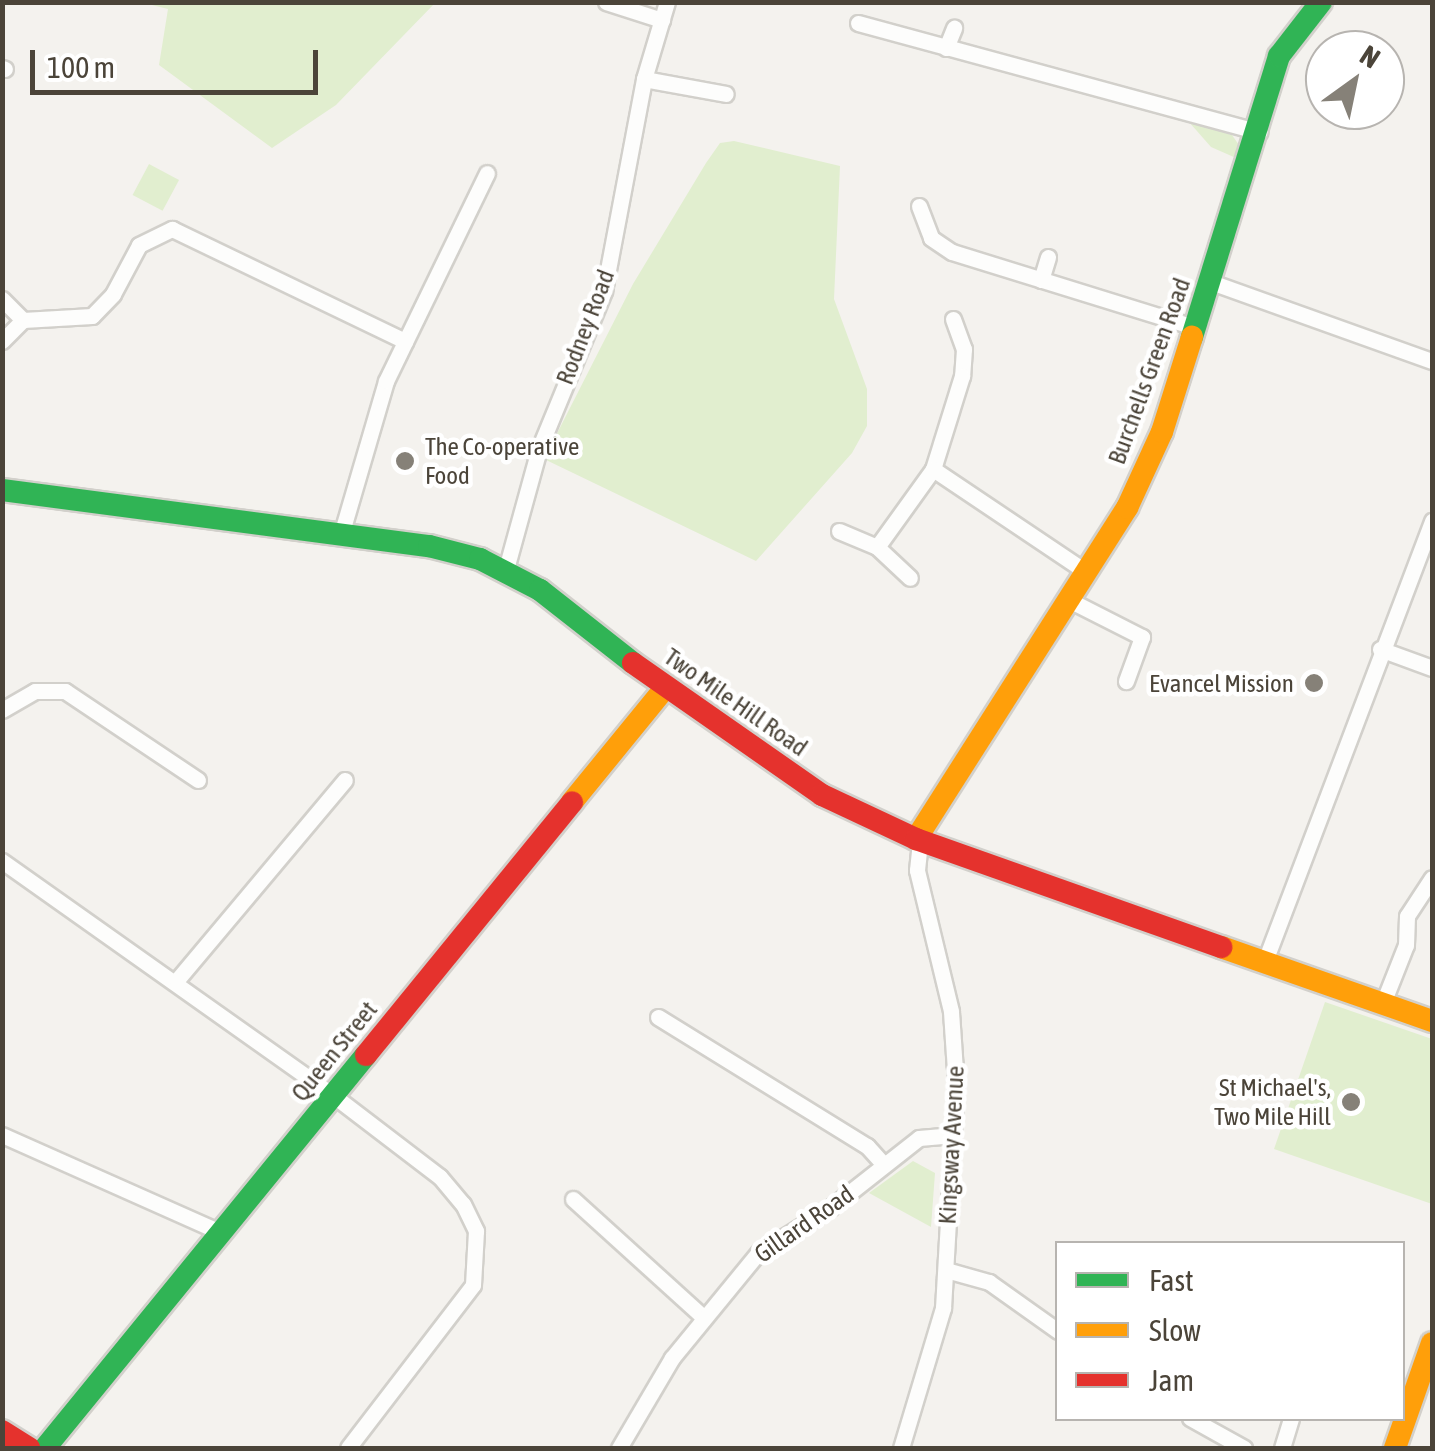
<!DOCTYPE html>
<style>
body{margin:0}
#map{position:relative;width:1435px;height:1451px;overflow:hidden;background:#f4f2ee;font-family:"Asap Condensed",sans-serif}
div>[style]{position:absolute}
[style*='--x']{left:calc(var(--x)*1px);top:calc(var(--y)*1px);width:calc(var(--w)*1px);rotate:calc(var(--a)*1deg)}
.green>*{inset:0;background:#e1eecf;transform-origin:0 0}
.roads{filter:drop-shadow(2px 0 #d2d0cb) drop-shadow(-2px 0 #d2d0cb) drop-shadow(0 2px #d2d0cb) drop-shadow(0 -2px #d2d0cb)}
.street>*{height:15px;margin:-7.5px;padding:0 7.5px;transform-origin:7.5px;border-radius:7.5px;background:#fdfdfc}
.fast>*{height:22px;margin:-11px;padding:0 11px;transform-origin:11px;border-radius:11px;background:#30b455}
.slow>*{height:22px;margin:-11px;padding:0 11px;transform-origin:11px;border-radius:11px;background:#ff9f0a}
.jam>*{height:22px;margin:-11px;padding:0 11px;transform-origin:11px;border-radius:11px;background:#e5322d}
.dots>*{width:28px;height:28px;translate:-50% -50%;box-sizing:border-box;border:5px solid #fff;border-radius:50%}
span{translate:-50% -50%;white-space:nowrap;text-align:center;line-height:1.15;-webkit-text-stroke:9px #fff;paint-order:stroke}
.street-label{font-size:25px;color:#4b4439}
.poi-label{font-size:25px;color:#4b4439}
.left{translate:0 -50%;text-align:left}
.right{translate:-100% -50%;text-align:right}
.frame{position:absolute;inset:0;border:5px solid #4b4439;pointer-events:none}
.legend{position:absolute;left:1055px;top:1241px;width:350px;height:180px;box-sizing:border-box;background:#fff;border:2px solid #b7b4b0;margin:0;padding:12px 18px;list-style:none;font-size:30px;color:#4b4439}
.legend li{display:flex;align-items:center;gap:20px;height:50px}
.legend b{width:50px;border:2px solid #b7b4b0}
.north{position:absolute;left:1305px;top:30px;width:100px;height:100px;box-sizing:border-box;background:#fff;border:2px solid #b7b4b0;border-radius:50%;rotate:33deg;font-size:28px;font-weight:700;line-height:40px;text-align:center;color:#4b4439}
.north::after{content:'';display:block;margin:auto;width:35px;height:45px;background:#868178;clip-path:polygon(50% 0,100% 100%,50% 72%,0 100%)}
.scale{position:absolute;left:30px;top:50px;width:288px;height:45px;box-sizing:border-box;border:5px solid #4b4439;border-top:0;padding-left:12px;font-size:30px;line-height:35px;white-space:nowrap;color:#4b4439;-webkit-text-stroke:8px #fff;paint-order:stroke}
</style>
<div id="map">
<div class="green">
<i style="clip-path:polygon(144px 3px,435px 2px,435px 3px,336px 105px,272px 148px,159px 65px,168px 9px)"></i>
<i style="clip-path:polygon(1189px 122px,1232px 135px,1239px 145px,1236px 158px,1211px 147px)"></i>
<i style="clip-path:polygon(734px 141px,840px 166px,834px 299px,867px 389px,867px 426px,852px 453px,756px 561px,544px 459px,633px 284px,706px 163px,720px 143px)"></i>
<i style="left:149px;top:164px;width:34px;height:35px;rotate:28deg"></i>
<i style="clip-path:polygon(1325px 1002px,1432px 1039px,1432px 1204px,1274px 1149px)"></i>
<i style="clip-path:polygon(913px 1161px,935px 1173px,931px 1227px,869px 1193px)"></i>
</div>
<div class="roads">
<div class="street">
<i style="--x:606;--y:2;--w:59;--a:17.8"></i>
<i style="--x:858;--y:23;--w:416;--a:15.2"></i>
<i style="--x:946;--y:48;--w:22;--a:-68"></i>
<i style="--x:2;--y:68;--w:3;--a:18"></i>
<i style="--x:644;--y:79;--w:83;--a:10.4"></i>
<i style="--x:919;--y:206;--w:34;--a:69"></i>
<i style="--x:931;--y:238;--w:25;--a:34"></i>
<i style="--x:952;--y:252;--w:253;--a:17.2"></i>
<i style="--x:1041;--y:280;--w:24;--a:-73"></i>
<i style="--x:1211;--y:282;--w:235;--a:19.7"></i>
<i style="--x:2;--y:299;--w:30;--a:45"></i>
<i style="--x:953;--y:319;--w:32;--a:70"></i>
<i style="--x:964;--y:349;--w:27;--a:94"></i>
<i style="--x:962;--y:376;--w:97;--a:107.3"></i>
<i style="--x:933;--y:469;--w:187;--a:33.9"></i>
<i style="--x:2;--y:341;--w:30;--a:-45"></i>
<i style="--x:23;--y:320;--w:69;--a:-3.3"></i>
<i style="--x:92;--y:316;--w:30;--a:-46"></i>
<i style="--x:113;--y:294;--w:55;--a:-62"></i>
<i style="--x:139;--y:245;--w:37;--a:-26"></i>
<i style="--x:172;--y:229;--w:259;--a:25.7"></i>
<i style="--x:839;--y:531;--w:41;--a:22.8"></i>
<i style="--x:877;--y:547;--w:45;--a:43.2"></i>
<i style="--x:341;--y:535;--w:160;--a:-73.7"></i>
<i style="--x:386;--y:381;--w:231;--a:-64.1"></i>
<i style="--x:877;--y:547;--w:96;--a:-54.3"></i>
<i style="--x:506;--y:569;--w:124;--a:-74.6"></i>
<i style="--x:539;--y:449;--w:171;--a:-67.6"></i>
<i style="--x:604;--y:291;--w:216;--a:-79.3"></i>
<i style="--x:644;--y:79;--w:80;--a:-73.4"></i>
<i style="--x:1069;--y:600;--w:82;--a:26.9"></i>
<i style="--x:1142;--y:637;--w:47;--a:110"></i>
<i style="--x:1380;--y:649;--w:55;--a:20.1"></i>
<i style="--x:2;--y:710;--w:38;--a:-30"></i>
<i style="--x:35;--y:691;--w:30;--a:0"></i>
<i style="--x:65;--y:691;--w:160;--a:33.8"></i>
<i style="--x:2;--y:861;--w:407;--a:35.3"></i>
<i style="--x:334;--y:1096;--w:133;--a:37.4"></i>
<i style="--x:440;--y:1177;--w:35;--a:50"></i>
<i style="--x:463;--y:1204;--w:30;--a:64"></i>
<i style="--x:476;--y:1231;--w:54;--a:93.2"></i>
<i style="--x:473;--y:1285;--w:205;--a:127.5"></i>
<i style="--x:1265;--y:961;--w:471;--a:-69.2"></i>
<i style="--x:177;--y:980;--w:261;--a:-50"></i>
<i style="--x:1383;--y:1003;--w:62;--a:-68.4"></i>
<i style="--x:1406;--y:945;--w:29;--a:-88"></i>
<i style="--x:1407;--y:916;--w:45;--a:-56.7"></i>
<i style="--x:658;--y:1017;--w:246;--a:31.7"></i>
<i style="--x:867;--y:1146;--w:25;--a:48"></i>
<i style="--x:2;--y:1135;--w:239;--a:24"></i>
<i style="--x:573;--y:1199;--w:176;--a:42.2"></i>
<i style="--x:946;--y:1270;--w:45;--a:15.6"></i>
<i style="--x:989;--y:1282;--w:85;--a:35.4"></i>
<i style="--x:1190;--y:1418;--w:62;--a:29.1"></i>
<i style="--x:619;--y:1448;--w:104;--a:-59.5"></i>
<i style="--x:672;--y:1358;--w:136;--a:-50.7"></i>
<i style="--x:758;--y:1253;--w:85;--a:-32"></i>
<i style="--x:830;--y:1208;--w:113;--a:-38.2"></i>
<i style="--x:919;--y:1138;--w:32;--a:-5"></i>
<i style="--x:901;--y:1448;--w:146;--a:-73.3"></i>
<i style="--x:943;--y:1308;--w:223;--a:-86.7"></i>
<i style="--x:956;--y:1085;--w:74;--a:-93.9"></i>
<i style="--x:951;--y:1011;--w:145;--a:-103.6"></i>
<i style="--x:917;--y:870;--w:30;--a:-84"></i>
<i style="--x:1282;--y:1448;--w:31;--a:-73"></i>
</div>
<div class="fast">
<i style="--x:1192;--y:337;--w:294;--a:-72.8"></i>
<i style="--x:1279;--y:56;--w:68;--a:-52.1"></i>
<i style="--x:2;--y:490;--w:431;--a:7.5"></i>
<i style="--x:429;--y:546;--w:53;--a:14.3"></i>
<i style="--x:480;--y:559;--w:68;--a:27.3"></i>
<i style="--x:540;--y:590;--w:118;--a:38.1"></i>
<i style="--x:45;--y:1448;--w:507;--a:-50.76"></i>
</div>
<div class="slow">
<i style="--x:572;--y:802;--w:147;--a:-50.8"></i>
<i style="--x:916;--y:839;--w:393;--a:-57.5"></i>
<i style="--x:1127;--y:508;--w:84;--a:-65.3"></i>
<i style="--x:1162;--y:432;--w:100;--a:-72.5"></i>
<i style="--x:1221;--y:947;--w:224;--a:19.3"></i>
<i style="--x:1395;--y:1448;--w:111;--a:-70.6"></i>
</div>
<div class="jam">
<i style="--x:633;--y:663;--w:231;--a:34.9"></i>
<i style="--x:822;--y:795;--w:104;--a:25.1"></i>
<i style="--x:916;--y:839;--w:324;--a:19.5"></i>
<i style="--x:366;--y:1055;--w:326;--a:-50.8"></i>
<i style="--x:2;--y:1431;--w:32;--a:32"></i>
</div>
</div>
<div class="dots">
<i style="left:405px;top:461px;background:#868178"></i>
<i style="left:1314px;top:683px;background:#868178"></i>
<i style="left:1351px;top:1102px;background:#868178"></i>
</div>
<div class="street-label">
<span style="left:585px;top:327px;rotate:-69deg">Rodney Road</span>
<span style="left:1149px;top:371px;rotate:-70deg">Burchells Green Road</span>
<span style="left:736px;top:702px;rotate:35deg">Two Mile Hill Road</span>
<span style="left:334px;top:1051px;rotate:-51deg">Queen Street</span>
<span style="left:951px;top:1145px;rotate:-87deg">Kingsway Avenue</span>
<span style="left:804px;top:1224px;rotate:-35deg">Gillard Road</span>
</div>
<div class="poi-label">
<span class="left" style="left:425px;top:461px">The Co-operative<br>Food</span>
<span class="right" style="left:1294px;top:683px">Evancel Mission</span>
<span class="right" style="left:1331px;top:1102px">St Michael's,<br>Two Mile Hill</span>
</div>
<div class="frame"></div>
<ul class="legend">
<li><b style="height:12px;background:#30b455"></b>Fast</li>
<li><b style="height:12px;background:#ff9f0a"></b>Slow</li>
<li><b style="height:12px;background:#e5322d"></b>Jam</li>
</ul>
<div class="north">N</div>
<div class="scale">100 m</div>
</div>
